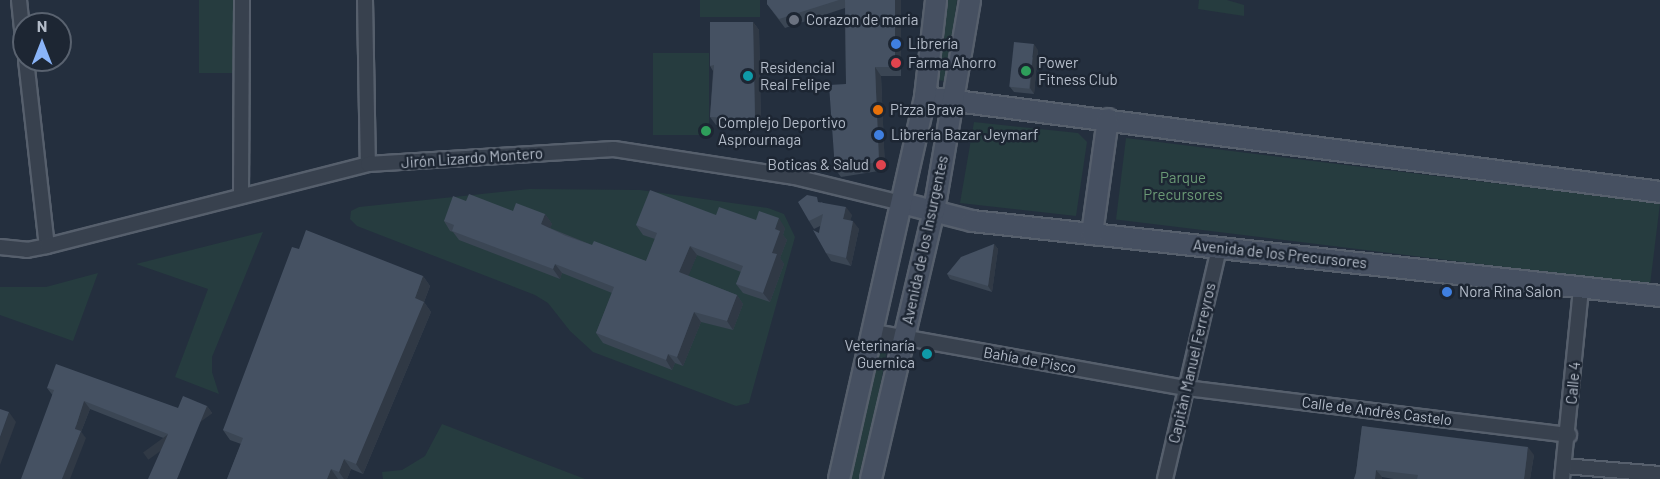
<!DOCTYPE html>
<meta charset="utf-8">
<style>
body{margin:0}
#map{position:relative;width:1660px;height:479px;overflow:hidden;background:#242f3e;font-family:Barlow,sans-serif}
div>[style]{position:absolute}
[style*='--x']{left:calc(var(--x)*1px);top:calc(var(--y)*1px);width:calc(var(--w)*1px);rotate:calc(var(--a)*1deg)}
.green>*{inset:0;background:#263c3f;transform-origin:0 0}
.roads{filter:drop-shadow(2px 0 #565f6c) drop-shadow(-2px 0 #565f6c) drop-shadow(0 2px #565f6c) drop-shadow(0 -2px #565f6c)}
.street>*{height:14px;margin:-7px;padding:0 7px;transform-origin:7px;border-radius:7px;background:#38414e}
.secondary>*{height:20px;margin:-10px;padding:0 10px;transform-origin:10px;border-radius:10px;background:#465061}
.wall>*{inset:0;background:#3b4654}
.shaded-wall>*{inset:0;background:#303945;transform-origin:0 0}
.building>*{inset:0;background:#455162;transform-origin:0 0}
.dots>*{width:16px;height:16px;translate:-50% -50%;box-sizing:border-box;border:3px solid #1d2633;border-radius:50%}
span{translate:-50% -50%;white-space:nowrap;text-align:center;line-height:1.15;-webkit-text-stroke:5px #1d2633;paint-order:stroke}
.poi-label{font-size:15px;color:#b4bcc9}
.left{translate:0 -50%;text-align:left}
.right{translate:-100% -50%;text-align:right}
.street-label{font-size:15px;color:#b4bcc9}
.park-label{font-size:15px;color:#6b9a76}
.north{position:absolute;left:12px;top:12px;width:60px;height:60px;box-sizing:border-box;background:#1d2633;border:2px solid #59626f;border-radius:50%;rotate:0deg;font-size:16px;font-weight:700;line-height:24px;text-align:center;color:#b4bcc9}
.north::after{content:'';display:block;margin:auto;width:21px;height:27px;background:#8ab4f8;clip-path:polygon(50% 0,100% 100%,50% 72%,0 100%)}
</style>
<div id="map">
<div class="green">
<i style="left:199px;top:0;width:39px;height:73px"></i>
<i style="left:700px;top:0;width:60px;height:17px"></i>
<i style="clip-path:polygon(943px 0,957px 0,946px 81px,935px 80px)"></i>
<i style="clip-path:polygon(1199px 0,1227px 0,1244px 5px,1244px 16px,1198px 9px)"></i>
<i style="left:653px;top:53px;width:56px;height:82px"></i>
<i style="clip-path:polygon(974px 122px,1078px 133px,1087px 142px,1076px 216px,960px 203px)"></i>
<i style="left:1126px;top:138px;width:538px;height:82px;rotate:7deg"></i>
<i style="clip-path:polygon(529px 189px,640px 190px,768px 208px,784px 214px,795px 237px,749px 403px,736px 406px,593px 352px,570px 331px,548px 303px,535px 295px,357px 226px,350px 219px,351px 211px,359px 207px)"></i>
<i style="clip-path:polygon(263px 232px,212px 357px,212px 372px,219px 394px,175px 377px,208px 289px,136px 264px)"></i>
<i style="clip-path:polygon(98px 273px,73px 341px,0 315px,0 287px,46px 287px)"></i>
<i style="clip-path:polygon(879px 342px,888px 343px,864px 479px,847px 479px)"></i>
<i style="clip-path:polygon(442px 424px,585px 479px,383px 479px,382px 472px,402px 470px,425px 456px)"></i>
</div>
<div class="roads">
<div class="street">
<i style="--x:19;--y:0;--w:48;--a:84.1"></i>
<i style="--x:365;--y:0;--w:164;--a:89"></i>
<i style="--x:26;--y:60;--w:187;--a:83.6"></i>
<i style="--x:241;--y:196;--w:196;--a:-89.7"></i>
<i style="--x:0;--y:247;--w:27;--a:6"></i>
<i style="--x:27;--y:250;--w:20;--a:-11"></i>
<i style="--x:47;--y:246;--w:331;--a:-14.3"></i>
<i style="--x:368;--y:164;--w:246;--a:-3.5"></i>
<i style="--x:614;--y:149;--w:183;--a:8.8"></i>
<i style="--x:795;--y:177;--w:110;--a:13.7"></i>
<i style="--x:874;--y:332;--w:317;--a:10.2"></i>
<i style="--x:1186;--y:388;--w:386;--a:7"></i>
<i style="--x:1564;--y:466;--w:96;--a:4.8"></i>
<i style="--x:1165;--y:479;--w:237;--a:-76.8"></i>
<i style="--x:1562;--y:479;--w:192;--a:-84.3"></i>
</div>
<div class="secondary">
<i style="--x:925;--y:97;--w:741;--a:7.36"></i>
<i style="--x:902;--y:203;--w:72;--a:14.4"></i>
<i style="--x:972;--y:221;--w:692;--a:6.22"></i>
<i style="--x:1092;--y:234;--w:116;--a:-82.1"></i>
<i style="--x:839;--y:479;--w:392;--a:-77.3"></i>
<i style="--x:925;--y:97;--w:98;--a:-83.5"></i>
<i style="--x:871;--y:479;--w:275;--a:-76.8"></i>
<i style="--x:934;--y:211;--w:214;--a:-80.3"></i>
</div>
</div>
<div class="wall">
<i style="clip-path:polygon(767px 0,901px 0,901px 76px,881px 76px,885px 170px,841px 177px,835px 169px,846px 84px,845px 8px,785px 28px,767px 4px)"></i>
<i style="clip-path:polygon(753px 22px,759px 30px,761px 127px,716px 125px,710px 117px,713px 71px,710px 66px)"></i>
<i style="clip-path:polygon(1038px 50px,1034px 94px,1014px 92px,1010px 87px)"></i>
<i style="clip-path:polygon(466px 201px,513px 211px,545px 214px,552px 224px,550px 228px,592px 245px,646px 261px,655px 239px,643px 235px,636px 225px,716px 215px,756px 220px,785px 228px,783px 235px,787px 240px,780px 258px,784px 264px,770px 302px,743px 293px,736px 284px,741px 272px,697px 255px,688px 276px,737px 295px,743px 304px,733px 330px,701px 322px,683px 366px,675px 363px,672px 370px,603px 343px,596px 333px,612px 293px,562px 273px,560px 279px,459px 240px,453px 232px,450px 231px,444px 221px)"></i>
<i style="clip-path:polygon(821px 202px,852px 215px,850px 220px,859px 229px,851px 266px,831px 261px,826px 253px,819px 233px,820px 226px,814px 229px,809px 221px)"></i>
<i style="clip-path:polygon(994px 244px,998px 249px,992px 292px,950px 279px,947px 274px)"></i>
<i style="clip-path:polygon(423px 276px,430px 286px,424px 302px,431px 312px,363px 474px,351px 469px,347px 479px,227px 479px,241px 444px,230px 440px,223px 430px)"></i>
<i style="clip-path:polygon(47px 388px,178px 408px,207px 406px,212px 413px,166px 439px,90px 409px,81px 432px,86px 438px)"></i>
<i style="clip-path:polygon(1362px 426px,1534px 455px,1530px 479px,1394px 479px,1382px 477px,1382px 479px,1354px 479px,1356px 473px)"></i>
</div>
<div class="shaded-wall">
<i style="left:895px;top:0;width:6px;height:67px"></i>
<i style="clip-path:polygon(753px 22px,759px 30px,761px 127px,755px 119px)"></i>
<i style="clip-path:polygon(1034px 44px,1038px 50px,1034px 94px,1030px 88px)"></i>
<i style="clip-path:polygon(875px 67px,881px 76px,885px 170px,879px 162px)"></i>
<i style="clip-path:polygon(846px 207px,852px 215px,849px 226px,843px 219px)"></i>
<i style="clip-path:polygon(545px 214px,552px 224px,548px 233px,541px 224px)"></i>
<i style="clip-path:polygon(779px 218px,785px 228px,783px 235px,787px 240px,780px 258px,784px 264px,770px 302px,763px 293px,772px 253px,775px 229px)"></i>
<i style="clip-path:polygon(853px 221px,859px 229px,851px 266px,846px 258px)"></i>
<i style="clip-path:polygon(994px 244px,998px 249px,992px 292px,988px 286px)"></i>
<i style="clip-path:polygon(690px 246px,697px 255px,686px 282px,679px 272px)"></i>
<i style="clip-path:polygon(555px 264px,562px 273px,560px 279px,553px 269px)"></i>
<i style="clip-path:polygon(423px 276px,430px 286px,424px 302px,431px 312px,363px 474px,356px 464px,415px 298px)"></i>
<i style="clip-path:polygon(737px 295px,743px 304px,733px 330px,727px 321px)"></i>
<i style="clip-path:polygon(694px 312px,701px 322px,683px 366px,677px 357px)"></i>
<i style="clip-path:polygon(668px 354px,675px 363px,672px 370px,666px 360px)"></i>
<i style="clip-path:polygon(84px 401px,90px 409px,81px 432px,86px 438px,70px 479px,62px 479px,75px 429px)"></i>
<i style="left:207px;top:406px;width:9px;height:79px;rotate:54deg"></i>
<i style="clip-path:polygon(9px 412px,16px 422px,0 465px,0 437px)"></i>
<i style="clip-path:polygon(1528px 447px,1534px 455px,1530px 479px,1524px 479px)"></i>
<i style="clip-path:polygon(344px 459px,351px 469px,347px 479px,344px 479px,339px 472px)"></i>
<i style="clip-path:polygon(331px 469px,338px 479px,327px 479px)"></i>
<i style="clip-path:polygon(1376px 470px,1382px 477px,1382px 479px,1375px 479px)"></i>
</div>
<div class="building">
<i style="clip-path:polygon(767px 0,839px 0,779px 19px,767px 4px)"></i>
<i style="clip-path:polygon(845px 0,895px 0,895px 67px,875px 67px,879px 162px,835px 169px,829px 85px,846px 84px)"></i>
<i style="clip-path:polygon(710px 22px,753px 22px,755px 119px,710px 117px,714px 65px,710px 66px)"></i>
<i style="left:1014px;top:42px;width:20px;height:45px;rotate:6deg"></i>
<i style="clip-path:polygon(650px 190px,716px 215px,719px 207px,756px 220px,759px 211px,779px 218px,775px 229px,780px 231px,772px 253px,777px 254px,763px 293px,736px 284px,743px 266px,690px 246px,679px 272px,737px 295px,727px 321px,694px 312px,677px 357px,668px 354px,666px 360px,596px 333px,614px 287px,555px 264px,553px 269px,452px 231px,454px 225px,444px 221px,453px 196px,466px 201px,469px 194px,513px 211px,516px 203px,545px 214px,541px 224px,566px 236px,592px 245px,594px 241px,646px 261px,657px 233px,636px 225px)"></i>
<i style="clip-path:polygon(807px 195px,817px 197px,818px 202px,846px 207px,843px 219px,853px 221px,846px 258px,826px 253px,813px 230px,819px 233px,823px 214px,809px 221px,798px 202px)"></i>
<i style="clip-path:polygon(306px 230px,423px 276px,415px 298px,424px 302px,356px 464px,344px 459px,339px 472px,331px 469px,327px 479px,227px 479px,243px 438px,223px 430px,292px 247px,299px 249px)"></i>
<i style="clip-path:polygon(994px 244px,988px 286px,947px 274px,961px 257px)"></i>
<i style="clip-path:polygon(56px 364px,178px 408px,183px 396px,207px 406px,177px 479px,148px 479px,168px 434px,84px 401px,75px 429px,81px 431px,62px 479px,21px 479px,54px 390px,47px 388px)"></i>
<i style="clip-path:polygon(0 409px,9px 412px,0 437px)"></i>
<i style="clip-path:polygon(1362px 426px,1528px 447px,1524px 479px,1417px 479px,1418px 475px,1376px 470px,1375px 479px,1354px 479px,1356px 473px)"></i>
</div>
<div class="dots">
<i style="left:794px;top:20px;background:#6b7280"></i>
<i style="left:896px;top:44px;background:#3f7fe0"></i>
<i style="left:896px;top:63px;background:#e0444e"></i>
<i style="left:1026px;top:71px;background:#2e9e5b"></i>
<i style="left:748px;top:76px;background:#0f9aa8"></i>
<i style="left:878px;top:110px;background:#e8710a"></i>
<i style="left:706px;top:131px;background:#2e9e5b"></i>
<i style="left:879px;top:135px;background:#3f7fe0"></i>
<i style="left:881px;top:165px;background:#e0444e"></i>
<i style="left:1447px;top:292px;background:#3f7fe0"></i>
<i style="left:927px;top:354px;background:#0f9aa8"></i>
</div>
<div class="poi-label">
<span class="left" style="left:806px;top:20px">Corazon de maria</span>
<span class="left" style="left:908px;top:44px">Librería</span>
<span class="left" style="left:1038px;top:71px">Power<br>Fitness Club</span>
<span class="left" style="left:908px;top:63px">Farma Ahorro</span>
<span class="left" style="left:760px;top:76px">Residencial<br>Real Felipe</span>
<span class="left" style="left:890px;top:110px">Pizza Brava</span>
<span class="left" style="left:718px;top:131px">Complejo Deportivo<br>Asprournaga</span>
<span class="left" style="left:891px;top:135px">Librería Bazar Jeymarf</span>
<span class="right" style="left:869px;top:165px">Boticas &amp; Salud</span>
<span class="left" style="left:1459px;top:292px">Nora Rina Salon</span>
<span class="right" style="left:915px;top:354px">Veterinaría<br>Guernica</span>
</div>
<div class="street-label">
<span style="left:472px;top:158px;rotate:-4deg">Jirón Lizardo Montero</span>
<span style="left:925px;top:240px;rotate:-78deg">Avenida de los Insurgentes</span>
<span style="left:1280px;top:254px;rotate:6deg">Avenida de los Precursores</span>
<span style="left:1030px;top:360px;rotate:10deg">Bahía de Pisco</span>
<span style="left:1192px;top:363px;rotate:-77deg">Capitán Manuel Ferreyros</span>
<span style="left:1573px;top:383px;rotate:-85deg">Calle 4</span>
<span style="left:1377px;top:411px;rotate:7deg">Calle de Andrés Castelo</span>
</div>
<div class="park-label">
<span style="left:1183px;top:186px">Parque<br>Precursores</span>
</div>
<div class="north">N</div>
</div>
